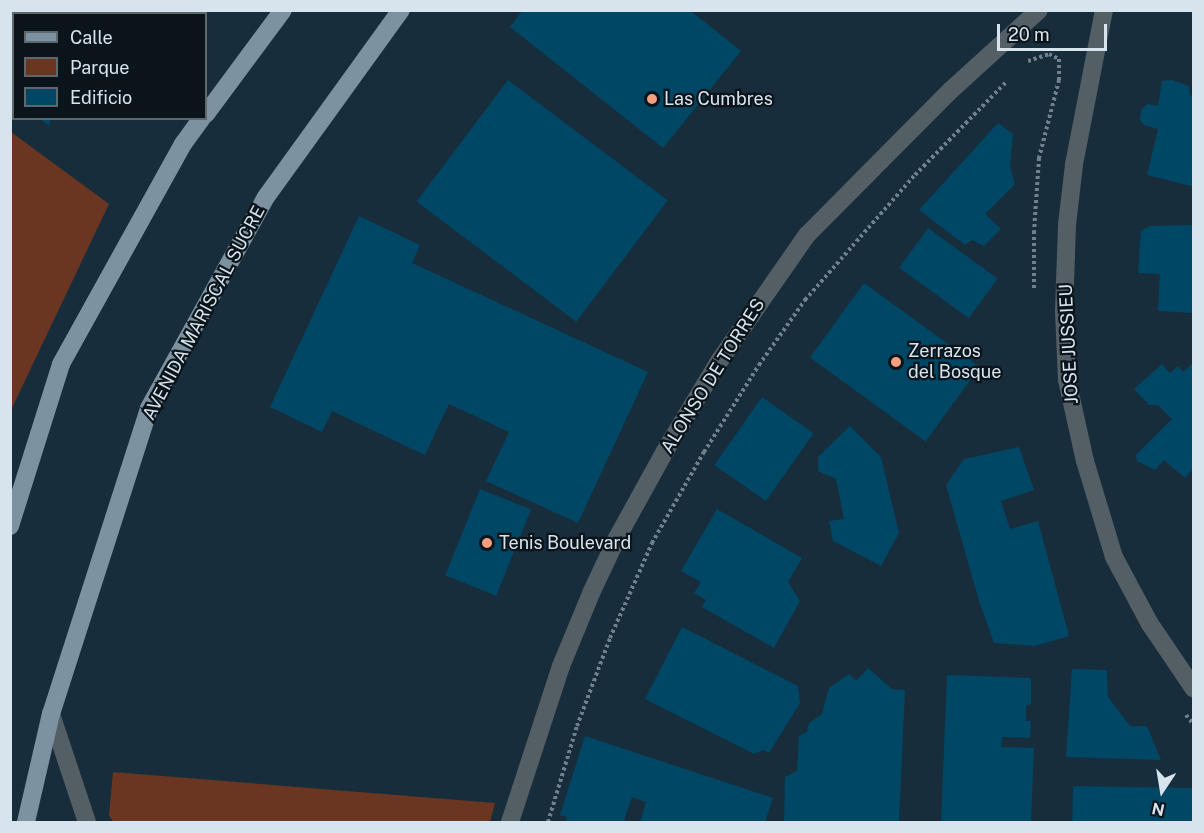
<!DOCTYPE html>
<style>
body{margin:0}
#map{position:relative;width:1204px;height:833px;overflow:hidden;background:#172d3b;font-family:"Public Sans",sans-serif}
div>[style]{position:absolute}
[style*='--x']{left:calc(var(--x)*1px);top:calc(var(--y)*1px);width:calc(var(--w)*1px);rotate:calc(var(--a)*1deg)}
.green>*{inset:0;background:#6a3622}
.building>*{inset:0;background:#004766;transform-origin:0 0}
.path>*{height:4px;margin-top:-2px;transform-origin:0;background:repeating-linear-gradient(90deg,#6f818c 0 3px,transparent 0 6px)}
.street>*{height:18px;margin:-9px;padding:0 9px;transform-origin:9px;border-radius:9px;background:#545f65}
.primary>*{height:18px;margin:-9px;padding:0 9px;transform-origin:9px;border-radius:9px;background:#7c92a0}
.dots>*{width:16px;height:16px;translate:-50% -50%;box-sizing:border-box;border:3px solid #0b141a;border-radius:50%}
span{translate:-50% -50%;white-space:nowrap;text-align:center;line-height:1.15;-webkit-text-stroke:4.5px #0b141a;paint-order:stroke}
.poi-label{font-size:18px;color:#d7e4ed}
.left{translate:0 -50%;text-align:left}
.street-label{font-size:18px;color:#d7e4ed}
.frame{position:absolute;inset:0;border:12px solid #d7e4ed;pointer-events:none}
.legend{position:absolute;left:12px;top:12px;width:195px;height:108px;box-sizing:border-box;background:#0b141a;border:2px solid #5d676e;margin:0;padding:8px 10px;list-style:none;font-size:18px;color:#d7e4ed}
.legend li{display:flex;align-items:center;gap:12px;height:30px}
.legend b{width:30px;border:2px solid #5d676e}
.north{position:absolute;left:1132px;top:761px;width:60px;height:60px;-webkit-text-stroke:4px #0b141a;paint-order:stroke;rotate:192deg;font-size:16px;font-weight:700;line-height:24px;text-align:center;color:#d7e4ed}
.north::after{content:'';display:block;margin:auto;width:21px;height:27px;background:#d7e4ed;clip-path:polygon(50% 0,100% 100%,50% 72%,0 100%)}
.scale{position:absolute;left:997px;top:24px;width:110px;height:27px;box-sizing:border-box;border:3px solid #d7e4ed;border-top:0;padding-left:8px;font-size:18px;line-height:21px;white-space:nowrap;color:#d7e4ed;-webkit-text-stroke:4px #0b141a;paint-order:stroke}
</style>
<div id="map">
<div class="green">
<i style="clip-path:polygon(11px 132px,109px 204px,11px 410px)"></i>
<i style="clip-path:polygon(113px 772px,495px 803px,490px 822px,113px 822px,109px 815px)"></i>
</div>
<div class="building">
<i style="clip-path:polygon(523px 10px,690px 10px,741px 51px,663px 148px,510px 27px)"></i>
<i style="left:508px;top:80px;width:200px;height:152px;rotate:37deg"></i>
<i style="clip-path:polygon(1172px 80px,1189px 86px,1190px 95px,1194px 96px,1194px 187px,1147px 175px,1158px 129px,1144px 125px,1140px 120px,1141px 110px,1147px 104px,1158px 106px,1162px 81px)"></i>
<i style="clip-path:polygon(39px 118px,51px 118px,49px 126px)"></i>
<i style="clip-path:polygon(998px 123px,1013px 134px,1010px 167px,1015px 184px,985px 214px,1001px 229px,984px 246px,972px 240px,965px 245px,919px 210px)"></i>
<i style="clip-path:polygon(359px 216px,420px 245px,412px 263px,648px 372px,578px 523px,486px 481px,509px 432px,449px 404px,425px 455px,332px 411px,322px 432px,270px 407px)"></i>
<i style="clip-path:polygon(1191px 225px,1194px 227px,1194px 313px,1158px 311px,1160px 274px,1138px 273px,1141px 231px,1150px 226px)"></i>
<i style="left:928px;top:228px;width:86px;height:49px;rotate:36deg"></i>
<i style="left:864px;top:283px;width:143px;height:92px;rotate:36deg"></i>
<i style="clip-path:polygon(1194px 362px,1194px 472px,1192px 470px,1185px 478px,1164px 460px,1155px 470px,1137px 461px,1136px 455px,1172px 419px,1158px 405px,1149px 405px,1134px 389px,1162px 364px,1170px 373px,1178px 366px,1183px 372px)"></i>
<i style="left:762px;top:397px;width:63px;height:83px;rotate:35deg"></i>
<i style="clip-path:polygon(850px 426px,881px 457px,899px 533px,881px 566px,833px 541px,829px 521px,844px 519px,836px 479px,818px 471px,818px 457px)"></i>
<i style="clip-path:polygon(1019px 447px,1034px 490px,1001px 501px,1010px 529px,1038px 521px,1069px 636px,1035px 646px,994px 643px,980px 604px,946px 485px,964px 459px)"></i>
<i style="left:480px;top:489px;width:55px;height:93px;rotate:22deg"></i>
<i style="clip-path:polygon(717px 509px,802px 558px,788px 582px,800px 601px,774px 648px,702px 607px,706px 600px,694px 593px,701px 582px,681px 571px)"></i>
<i style="clip-path:polygon(682px 627px,798px 686px,800px 703px,769px 753px,763px 750px,754px 754px,645px 699px)"></i>
<i style="clip-path:polygon(868px 668px,892px 689px,905px 690px,899px 822px,784px 822px,785px 777px,797px 771px,799px 736px,807px 732px,809px 723px,822px 714px,829px 688px,849px 674px,856px 681px)"></i>
<i style="clip-path:polygon(1072px 669px,1107px 670px,1108px 697px,1130px 726px,1147px 726px,1161px 760px,1066px 757px)"></i>
<i style="clip-path:polygon(947px 675px,1031px 678px,1031px 704px,1026px 706px,1026px 721px,1031px 721px,1030px 738px,1002px 737px,1001px 747px,1034px 748px,1031px 822px,941px 822px)"></i>
<i style="clip-path:polygon(585px 736px,773px 798px,765px 822px,640px 822px,646px 802px,632px 797px,624px 820px,632px 822px,566px 822px,567px 817px,560px 815px)"></i>
<i style="left:1073px;top:786px;width:121px;height:36px;rotate:1deg"></i>
</div>
<div class="path">
<i style="--x:1028;--y:61;--w:22;--a:-18"></i>
<i style="--x:1049;--y:54;--w:11;--a:27"></i>
<i style="--x:1059;--y:59;--w:21;--a:90"></i>
<i style="--x:1059;--y:80;--w:81;--a:104.4"></i>
<i style="--x:1039;--y:158;--w:73;--a:93.9"></i>
<i style="--x:1034;--y:231;--w:60;--a:90"></i>
<i style="--x:1186;--y:715;--w:13;--a:51"></i>
<i style="--x:548;--y:822;--w:100;--a:-73.2"></i>
<i style="--x:577;--y:726;--w:94;--a:-69.4"></i>
<i style="--x:610;--y:638;--w:104;--a:-66.1"></i>
<i style="--x:652;--y:543;--w:105;--a:-60.3"></i>
<i style="--x:704;--y:452;--w:103;--a:-57.7"></i>
<i style="--x:759;--y:365;--w:80;--a:-54.7"></i>
<i style="--x:805;--y:300;--w:167;--a:-48.7"></i>
<i style="--x:915;--y:175;--w:129;--a:-45.6"></i>
</div>
<div class="street">
<i style="--x:1104;--y:10;--w:158;--a:101"></i>
<i style="--x:1074;--y:165;--w:60;--a:96.7"></i>
<i style="--x:1067;--y:225;--w:86;--a:92"></i>
<i style="--x:1064;--y:311;--w:69;--a:87.5"></i>
<i style="--x:1067;--y:380;--w:83;--a:77.5"></i>
<i style="--x:1085;--y:461;--w:100;--a:73.2"></i>
<i style="--x:1114;--y:557;--w:76;--a:61.8"></i>
<i style="--x:1150;--y:624;--w:78;--a:55.9"></i>
<i style="--x:51;--y:714;--w:114;--a:71.6"></i>
<i style="--x:510;--y:822;--w:164;--a:-71.9"></i>
<i style="--x:561;--y:666;--w:81;--a:-67.5"></i>
<i style="--x:592;--y:591;--w:59;--a:-64.7"></i>
<i style="--x:617;--y:538;--w:99;--a:-61.1"></i>
<i style="--x:665;--y:451;--w:106;--a:-58.9"></i>
<i style="--x:720;--y:360;--w:152;--a:-55.2"></i>
<i style="--x:807;--y:235;--w:203;--a:-45.2"></i>
<i style="--x:950;--y:91;--w:120;--a:-42.3"></i>
</div>
<div class="primary">
<i style="--x:206;--y:114;--w:129;--a:-53.5"></i>
<i style="--x:10;--y:526;--w:170;--a:-72.5"></i>
<i style="--x:61;--y:364;--w:252;--a:-61"></i>
<i style="--x:183;--y:144;--w:32;--a:-54"></i>
<i style="--x:26;--y:822;--w:111;--a:-77"></i>
<i style="--x:51;--y:714;--w:321;--a:-72.2"></i>
<i style="--x:149;--y:408;--w:241;--a:-61"></i>
<i style="--x:266;--y:197;--w:231;--a:-54.2"></i>
</div>
<div class="dots">
<i style="left:652px;top:99px;background:#f3a081"></i>
<i style="left:896px;top:362px;background:#f3a081"></i>
<i style="left:487px;top:543px;background:#f3a081"></i>
</div>
<div class="poi-label">
<span class="left" style="left:664px;top:99px">Las Cumbres</span>
<span class="left" style="left:908px;top:362px">Zerrazos<br>del Bosque</span>
<span class="left" style="left:499px;top:543px">Tenis Boulevard</span>
</div>
<div class="street-label">
<span style="left:204px;top:313px;rotate:-62deg">AVENIDA MARISCAL SUCRE</span>
<span style="left:1069px;top:344px;rotate:-93deg">JOSE JUSSIEU</span>
<span style="left:713px;top:376px;rotate:-58deg">ALONSO DE TORRES</span>
</div>
<div class="frame"></div>
<ul class="legend">
<li><b style="height:8px;background:#7c92a0"></b>Calle</li>
<li><b style="height:16px;background:#6a3622"></b>Parque</li>
<li><b style="height:16px;background:#004766"></b>Edificio</li>
</ul>
<div class="north">N</div>
<div class="scale">20 m</div>
</div>
